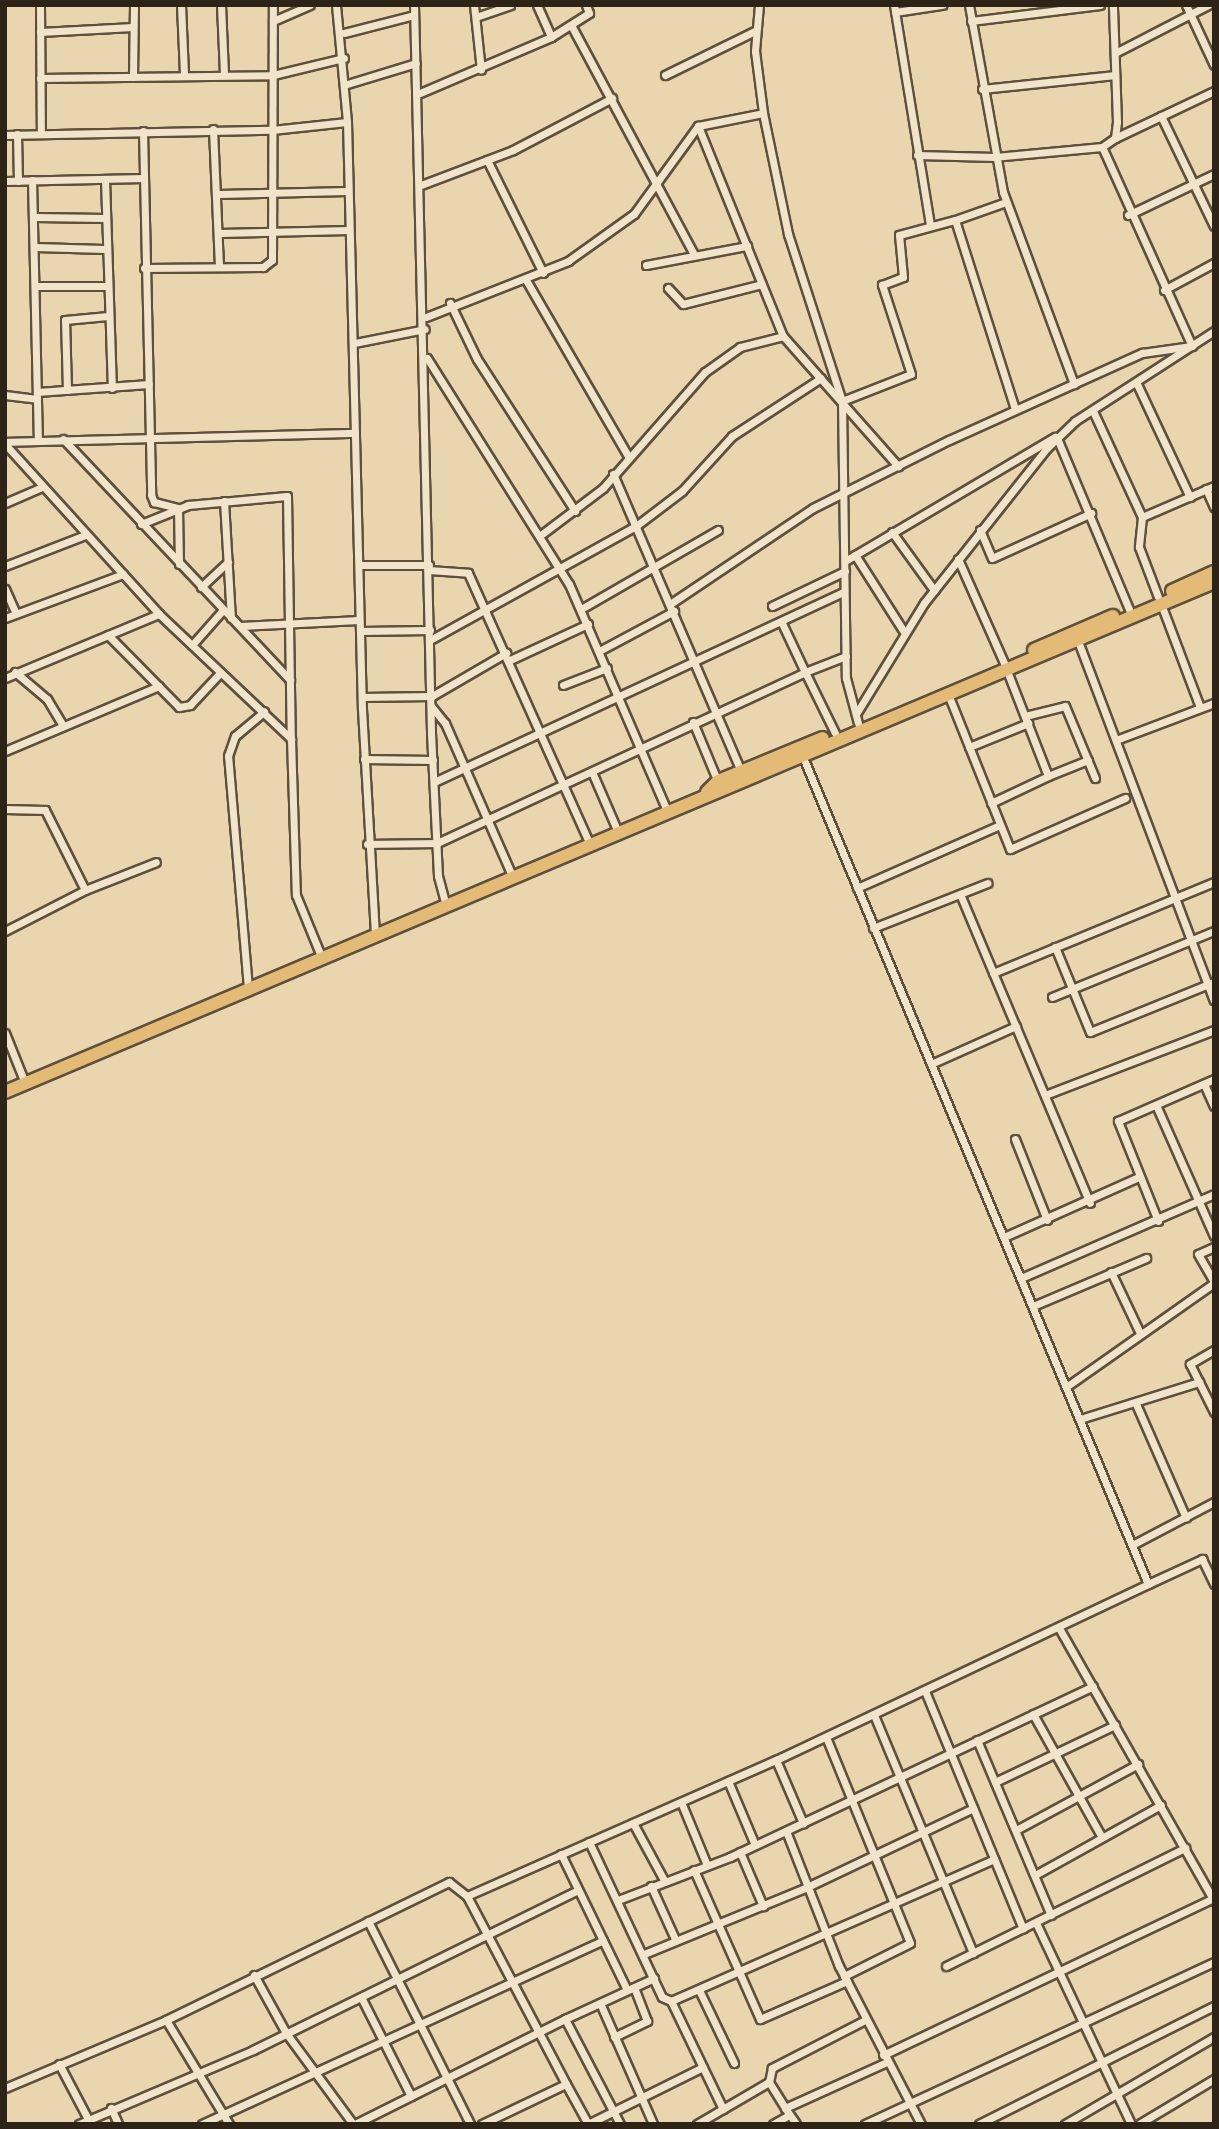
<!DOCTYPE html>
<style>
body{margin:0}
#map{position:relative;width:1219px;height:2129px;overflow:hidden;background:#e9d5ae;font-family:Cardo,serif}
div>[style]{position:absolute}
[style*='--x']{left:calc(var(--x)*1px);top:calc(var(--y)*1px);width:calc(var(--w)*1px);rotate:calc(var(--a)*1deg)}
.roads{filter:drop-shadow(2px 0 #5d503d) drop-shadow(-2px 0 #5d503d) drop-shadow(0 2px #5d503d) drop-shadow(0 -2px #5d503d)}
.street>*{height:7px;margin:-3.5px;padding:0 3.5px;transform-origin:3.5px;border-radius:3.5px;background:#f1e4ca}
.primary>*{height:12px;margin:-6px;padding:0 6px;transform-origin:6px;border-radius:6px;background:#e4ba77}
span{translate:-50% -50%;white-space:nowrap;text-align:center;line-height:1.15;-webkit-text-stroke:6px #f1e4ca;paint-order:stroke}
.frame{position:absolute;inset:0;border:7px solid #2e2317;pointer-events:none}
</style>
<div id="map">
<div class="roads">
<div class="street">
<i style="--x:40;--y:5;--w:128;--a:89.6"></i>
<i style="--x:181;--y:5;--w:70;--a:87.5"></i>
<i style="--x:221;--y:5;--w:70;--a:87.5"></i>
<i style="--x:336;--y:5;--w:118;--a:84.6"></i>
<i style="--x:347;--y:122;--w:587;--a:88.54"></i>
<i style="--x:362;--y:709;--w:224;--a:86.7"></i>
<i style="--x:414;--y:5;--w:728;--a:88.66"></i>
<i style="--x:431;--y:733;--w:143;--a:87.2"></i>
<i style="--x:438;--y:876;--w:31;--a:75"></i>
<i style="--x:474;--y:5;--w:65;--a:83.9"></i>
<i style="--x:537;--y:5;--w:35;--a:66"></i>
<i style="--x:759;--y:5;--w:46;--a:95"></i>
<i style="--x:755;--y:51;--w:63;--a:82.6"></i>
<i style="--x:763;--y:113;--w:124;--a:78.3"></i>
<i style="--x:788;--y:234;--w:176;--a:72.1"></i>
<i style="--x:842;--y:401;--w:277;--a:89.2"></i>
<i style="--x:846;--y:678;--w:47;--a:75.1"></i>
<i style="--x:894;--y:5;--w:224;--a:80.7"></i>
<i style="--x:969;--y:5;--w:190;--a:79.7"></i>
<i style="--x:1003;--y:192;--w:205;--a:69.7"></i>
<i style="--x:1186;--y:5;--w:66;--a:65"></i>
<i style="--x:895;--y:12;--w:48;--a:-8.5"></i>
<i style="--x:476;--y:17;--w:36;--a:-19"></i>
<i style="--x:273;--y:21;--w:40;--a:-23.4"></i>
<i style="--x:971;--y:21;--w:130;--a:-7.1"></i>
<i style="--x:571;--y:25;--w:260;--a:61.8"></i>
<i style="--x:40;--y:32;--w:93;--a:-3.1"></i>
<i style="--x:344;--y:33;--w:72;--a:-14.4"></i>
<i style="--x:1115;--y:53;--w:105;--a:-27.3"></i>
<i style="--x:665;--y:75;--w:100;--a:-26.1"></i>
<i style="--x:133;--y:77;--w:72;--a:-89.2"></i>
<i style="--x:40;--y:78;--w:233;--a:-0.7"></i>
<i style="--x:273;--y:75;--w:73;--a:-13.5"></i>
<i style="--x:344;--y:85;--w:75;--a:-17"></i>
<i style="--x:982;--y:89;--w:134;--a:-6"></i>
<i style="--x:420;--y:93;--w:142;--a:-23.1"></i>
<i style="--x:551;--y:37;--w:45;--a:-32.3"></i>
<i style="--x:589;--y:13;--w:9;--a:-111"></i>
<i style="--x:1161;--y:116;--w:122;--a:64.3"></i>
<i style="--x:698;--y:126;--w:227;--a:68"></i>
<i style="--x:783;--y:336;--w:174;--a:48.5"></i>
<i style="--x:213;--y:129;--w:137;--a:87.5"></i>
<i style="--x:143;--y:131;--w:364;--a:88.7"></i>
<i style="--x:151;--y:495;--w:8;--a:67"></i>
<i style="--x:154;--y:502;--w:25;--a:14"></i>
<i style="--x:178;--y:508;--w:56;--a:89"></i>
<i style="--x:17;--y:134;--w:47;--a:88.8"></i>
<i style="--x:5;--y:135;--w:267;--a:-1.1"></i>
<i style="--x:272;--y:130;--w:75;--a:-6.1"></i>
<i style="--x:1115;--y:138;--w:110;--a:-25.4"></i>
<i style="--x:1102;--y:147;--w:16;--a:-35"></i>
<i style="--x:1115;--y:138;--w:16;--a:-83"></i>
<i style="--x:1117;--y:122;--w:117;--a:-92"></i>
<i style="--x:487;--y:160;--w:126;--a:63.6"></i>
<i style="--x:105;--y:179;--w:209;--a:88.1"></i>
<i style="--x:32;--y:180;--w:259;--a:88.7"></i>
<i style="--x:5;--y:181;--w:139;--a:-1.2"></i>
<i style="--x:421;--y:185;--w:98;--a:-20.8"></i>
<i style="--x:513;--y:150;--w:112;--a:-27.7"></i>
<i style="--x:219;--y:194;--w:128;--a:-1.3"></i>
<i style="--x:1128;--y:215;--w:95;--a:-25.5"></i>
<i style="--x:35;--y:217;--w:70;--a:0.8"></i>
<i style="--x:955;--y:220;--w:54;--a:-19.4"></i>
<i style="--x:220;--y:233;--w:129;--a:-1.3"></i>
<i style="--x:35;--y:247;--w:69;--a:1.7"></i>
<i style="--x:646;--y:265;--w:103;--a:-10.7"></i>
<i style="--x:144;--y:268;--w:119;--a:-0.5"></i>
<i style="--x:263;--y:267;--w:11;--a:-38"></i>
<i style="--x:272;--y:260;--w:255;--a:-89.8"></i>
<i style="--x:526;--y:280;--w:203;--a:59.9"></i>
<i style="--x:35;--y:286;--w:71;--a:0"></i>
<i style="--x:668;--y:288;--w:22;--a:47"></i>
<i style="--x:683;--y:304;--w:81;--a:-14.2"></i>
<i style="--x:1164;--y:290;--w:57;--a:-28.4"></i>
<i style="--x:450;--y:303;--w:62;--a:64.3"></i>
<i style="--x:477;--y:359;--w:181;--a:57.2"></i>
<i style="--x:426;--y:317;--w:153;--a:-21.5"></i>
<i style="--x:568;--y:261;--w:81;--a:-35.5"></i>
<i style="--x:634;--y:214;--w:109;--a:-54"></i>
<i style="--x:698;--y:126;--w:66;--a:-11.3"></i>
<i style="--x:355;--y:343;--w:71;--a:-11.3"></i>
<i style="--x:427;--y:358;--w:267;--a:57.9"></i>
<i style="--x:569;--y:584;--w:246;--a:66.6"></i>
<i style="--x:1137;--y:384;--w:125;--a:64.9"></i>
<i style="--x:67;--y:390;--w:70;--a:-91.6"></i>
<i style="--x:65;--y:320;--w:43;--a:-5.3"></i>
<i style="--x:37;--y:392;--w:112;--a:-4.1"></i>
<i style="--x:5;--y:395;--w:32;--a:7"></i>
<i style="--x:842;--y:401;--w:74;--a:-21.4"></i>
<i style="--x:911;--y:374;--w:94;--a:-108"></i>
<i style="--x:882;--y:285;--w:22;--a:-21"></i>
<i style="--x:903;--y:277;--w:42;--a:-95.4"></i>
<i style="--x:899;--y:235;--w:58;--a:-15"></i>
<i style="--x:955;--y:220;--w:198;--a:72.4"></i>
<i style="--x:1093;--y:411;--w:117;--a:65.2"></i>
<i style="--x:1142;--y:517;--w:78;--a:-23.3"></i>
<i style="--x:1057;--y:438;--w:186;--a:67.2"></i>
<i style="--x:63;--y:439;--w:331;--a:46.7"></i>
<i style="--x:5;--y:442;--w:350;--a:-1.5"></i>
<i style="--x:5;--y:444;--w:229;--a:47.8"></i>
<i style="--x:159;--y:614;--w:182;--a:43.4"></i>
<i style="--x:291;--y:739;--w:156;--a:88.2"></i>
<i style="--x:296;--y:895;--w:66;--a:67.7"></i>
<i style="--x:613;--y:474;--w:323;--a:66.7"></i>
<i style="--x:1206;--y:489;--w:20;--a:66"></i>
<i style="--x:224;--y:501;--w:117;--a:86.6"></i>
<i style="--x:5;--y:503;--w:40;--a:-23.4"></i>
<i style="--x:1142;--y:517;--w:30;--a:96"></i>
<i style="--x:1139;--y:547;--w:53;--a:69.2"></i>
<i style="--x:141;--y:524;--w:51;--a:-22"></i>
<i style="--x:188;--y:505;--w:99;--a:-5.2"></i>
<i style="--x:287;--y:496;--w:243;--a:89.1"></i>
<i style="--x:980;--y:530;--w:30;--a:67"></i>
<i style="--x:992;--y:558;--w:109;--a:-24.4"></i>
<i style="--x:892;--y:532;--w:72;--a:54.1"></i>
<i style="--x:542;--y:534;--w:76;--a:-37"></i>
<i style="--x:603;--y:488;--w:154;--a:-48.7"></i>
<i style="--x:705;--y:372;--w:43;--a:-35.5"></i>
<i style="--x:740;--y:347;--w:44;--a:-14.3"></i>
<i style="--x:855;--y:555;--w:91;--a:57.5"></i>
<i style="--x:958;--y:559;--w:114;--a:66.1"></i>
<i style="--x:845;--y:561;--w:244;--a:-30.6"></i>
<i style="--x:360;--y:565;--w:69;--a:0"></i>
<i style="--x:5;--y:566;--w:86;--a:-21.2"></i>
<i style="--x:429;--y:570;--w:39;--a:4"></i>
<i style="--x:468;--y:573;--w:297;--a:65.8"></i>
<i style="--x:201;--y:587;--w:37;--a:-43"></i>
<i style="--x:5;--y:589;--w:27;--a:66"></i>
<i style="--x:670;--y:604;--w:172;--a:-33.9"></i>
<i style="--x:813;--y:508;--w:152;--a:-26.6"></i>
<i style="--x:949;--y:440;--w:212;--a:-24.3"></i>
<i style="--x:1142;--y:353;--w:50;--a:-8"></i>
<i style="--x:1192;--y:346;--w:218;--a:-114.3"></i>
<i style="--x:1102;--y:147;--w:107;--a:174.7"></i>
<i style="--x:995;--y:157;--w:78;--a:-178.5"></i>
<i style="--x:1161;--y:604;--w:110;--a:69.3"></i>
<i style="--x:772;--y:606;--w:81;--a:-25.6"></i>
<i style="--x:581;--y:609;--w:158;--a:-30"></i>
<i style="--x:5;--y:618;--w:126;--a:-20.4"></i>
<i style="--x:240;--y:626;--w:119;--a:-2.9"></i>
<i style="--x:360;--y:631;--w:70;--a:-0.8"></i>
<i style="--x:108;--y:635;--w:101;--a:45.4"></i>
<i style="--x:179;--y:707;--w:11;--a:-10"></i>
<i style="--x:190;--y:705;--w:42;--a:-46.9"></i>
<i style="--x:430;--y:640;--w:235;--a:-29"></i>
<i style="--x:636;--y:526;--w:58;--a:-37.3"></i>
<i style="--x:682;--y:491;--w:74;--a:-47.7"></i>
<i style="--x:732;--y:436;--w:106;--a:-33.1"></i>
<i style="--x:1078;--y:641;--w:384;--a:69.3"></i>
<i style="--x:192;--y:645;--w:47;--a:-48.5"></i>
<i style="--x:601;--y:650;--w:83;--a:-28.1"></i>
<i style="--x:510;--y:660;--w:86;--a:-24.8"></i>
<i style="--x:15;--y:672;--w:42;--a:40.2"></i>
<i style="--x:47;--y:699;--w:29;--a:59"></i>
<i style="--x:5;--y:678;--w:167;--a:-22.6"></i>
<i style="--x:563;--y:685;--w:47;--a:-21.1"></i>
<i style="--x:948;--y:694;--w:167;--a:68.2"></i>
<i style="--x:1010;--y:849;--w:126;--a:-23.9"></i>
<i style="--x:362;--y:697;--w:70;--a:-0.8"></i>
<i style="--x:432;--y:696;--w:86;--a:-30.2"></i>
<i style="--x:431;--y:706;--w:22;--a:51"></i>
<i style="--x:445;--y:723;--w:169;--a:66.3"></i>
<i style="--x:856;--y:714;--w:130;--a:-58.5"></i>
<i style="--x:924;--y:603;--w:198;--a:-51.6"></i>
<i style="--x:1047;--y:448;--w:39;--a:-44"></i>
<i style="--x:1075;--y:421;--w:166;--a:-32.9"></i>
<i style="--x:1025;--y:716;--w:41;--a:-14"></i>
<i style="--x:1065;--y:706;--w:78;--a:67.4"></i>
<i style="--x:693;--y:722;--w:65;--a:67.4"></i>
<i style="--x:835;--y:733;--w:68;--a:-116.2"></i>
<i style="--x:805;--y:672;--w:44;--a:-21.3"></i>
<i style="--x:1116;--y:740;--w:105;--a:-20.7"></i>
<i style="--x:969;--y:747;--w:64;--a:-22.1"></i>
<i style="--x:5;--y:751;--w:167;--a:-22.9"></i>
<i style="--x:364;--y:759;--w:69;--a:0.8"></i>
<i style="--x:592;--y:772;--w:65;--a:66.6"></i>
<i style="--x:1048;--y:776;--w:43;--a:-21.8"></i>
<i style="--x:434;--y:782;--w:452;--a:-24.9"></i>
<i style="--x:991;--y:803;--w:63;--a:-25.3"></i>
<i style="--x:1048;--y:776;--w:113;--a:-111.3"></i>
<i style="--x:5;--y:809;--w:40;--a:1.4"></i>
<i style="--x:45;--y:810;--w:89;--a:63.4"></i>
<i style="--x:85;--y:890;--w:76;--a:-21.5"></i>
<i style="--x:367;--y:844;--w:70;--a:-0.8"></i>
<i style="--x:437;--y:843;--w:406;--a:-24.9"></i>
<i style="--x:805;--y:672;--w:56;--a:-115.2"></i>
<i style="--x:857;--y:888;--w:156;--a:-23.8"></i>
<i style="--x:960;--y:894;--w:335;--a:67.2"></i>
<i style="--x:873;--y:928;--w:123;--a:-21.5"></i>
<i style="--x:5;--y:931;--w:90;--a:-27.1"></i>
<i style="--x:1055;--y:947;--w:92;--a:67.6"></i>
<i style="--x:1090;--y:1032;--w:134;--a:-22"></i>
<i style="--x:993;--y:973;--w:239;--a:-22.4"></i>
<i style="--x:248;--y:988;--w:233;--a:-94.9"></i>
<i style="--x:228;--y:756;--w:21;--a:-71"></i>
<i style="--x:235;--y:736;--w:38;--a:-40"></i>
<i style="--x:1052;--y:997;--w:175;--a:-22.2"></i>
<i style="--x:5;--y:1033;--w:54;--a:68.2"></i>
<i style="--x:931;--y:1064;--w:93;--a:-24.1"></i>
<i style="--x:1204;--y:1084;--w:24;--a:66"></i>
<i style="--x:1045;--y:1095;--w:181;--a:-21"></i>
<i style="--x:1156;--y:1105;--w:143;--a:66.1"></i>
<i style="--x:1015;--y:1139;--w:87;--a:68.4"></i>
<i style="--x:1158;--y:1221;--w:108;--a:-111.8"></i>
<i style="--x:1118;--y:1121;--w:105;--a:-23.6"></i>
<i style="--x:1004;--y:1237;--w:148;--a:-24"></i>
<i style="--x:1214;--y:1247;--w:17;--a:156"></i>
<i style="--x:1198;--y:1254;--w:32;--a:60"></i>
<i style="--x:1111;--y:1272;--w:68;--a:64.6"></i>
<i style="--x:1021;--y:1278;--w:210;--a:-23.5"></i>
<i style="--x:1033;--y:1306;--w:123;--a:-23"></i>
<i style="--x:1214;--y:1350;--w:28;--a:150"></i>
<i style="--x:1190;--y:1364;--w:54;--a:63.4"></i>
<i style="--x:1066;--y:1387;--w:181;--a:-35.1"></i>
<i style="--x:1136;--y:1404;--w:124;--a:66.3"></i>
<i style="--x:1080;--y:1419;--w:125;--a:-17.3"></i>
<i style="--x:1132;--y:1545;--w:93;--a:-27.7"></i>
<i style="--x:1148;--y:1584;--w:60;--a:-24.8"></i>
<i style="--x:1202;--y:1559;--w:28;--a:64"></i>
<i style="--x:1059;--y:1628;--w:314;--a:60.4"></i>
<i style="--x:925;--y:1691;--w:257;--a:67.6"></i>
<i style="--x:1033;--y:1714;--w:137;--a:60.8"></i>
<i style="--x:874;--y:1715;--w:258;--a:67.4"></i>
<i style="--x:826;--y:1737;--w:222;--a:67.8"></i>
<i style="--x:910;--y:1943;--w:74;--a:153.4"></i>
<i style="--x:977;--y:1740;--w:190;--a:67.1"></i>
<i style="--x:776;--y:1760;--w:69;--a:66.8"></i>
<i style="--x:728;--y:1781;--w:69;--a:67.1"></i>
<i style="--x:995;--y:1782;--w:133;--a:-25.4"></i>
<i style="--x:681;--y:1802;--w:68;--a:67.6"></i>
<i style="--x:633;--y:1823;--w:65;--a:61.5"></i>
<i style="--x:1016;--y:1830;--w:139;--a:-28.4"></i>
<i style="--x:786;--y:1831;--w:145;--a:68.6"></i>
<i style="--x:839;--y:1966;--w:178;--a:62.6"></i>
<i style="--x:589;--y:1842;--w:171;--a:64.8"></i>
<i style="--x:662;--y:1997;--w:10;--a:24"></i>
<i style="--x:671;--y:2001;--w:353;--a:-23.7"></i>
<i style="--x:740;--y:1852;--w:59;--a:66.9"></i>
<i style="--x:561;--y:1854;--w:151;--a:64.1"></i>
<i style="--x:694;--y:1870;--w:163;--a:66.1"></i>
<i style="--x:760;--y:2019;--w:95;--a:-23.6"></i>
<i style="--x:1035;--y:1875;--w:144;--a:-29.1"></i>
<i style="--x:651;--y:1886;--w:60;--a:65.6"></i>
<i style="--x:618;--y:1900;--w:120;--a:-21"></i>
<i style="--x:730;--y:1857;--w:401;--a:-25.2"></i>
<i style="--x:368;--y:1921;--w:227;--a:63.3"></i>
<i style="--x:1036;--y:1923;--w:222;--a:64.7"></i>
<i style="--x:644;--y:1954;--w:176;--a:-22.3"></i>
<i style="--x:807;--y:1887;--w:184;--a:-25.4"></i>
<i style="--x:946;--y:1966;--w:267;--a:-26.3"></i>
<i style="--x:254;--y:1975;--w:66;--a:61.1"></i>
<i style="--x:286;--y:2033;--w:113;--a:53.6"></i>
<i style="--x:699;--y:1990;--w:81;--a:64.4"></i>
<i style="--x:361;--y:1997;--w:111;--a:63.2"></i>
<i style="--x:671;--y:2001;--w:120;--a:64.3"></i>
<i style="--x:600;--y:2003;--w:132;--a:66.3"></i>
<i style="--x:565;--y:2019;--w:98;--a:-24.7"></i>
<i style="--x:166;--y:2020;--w:315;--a:-26"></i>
<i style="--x:449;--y:1882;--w:23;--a:38"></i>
<i style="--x:865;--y:2020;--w:105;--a:152.7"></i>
<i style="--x:772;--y:2068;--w:14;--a:102"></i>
<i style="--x:769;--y:2082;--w:31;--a:58"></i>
<i style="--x:785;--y:2108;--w:112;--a:-24.3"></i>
<i style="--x:614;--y:2037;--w:37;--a:-26"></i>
<i style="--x:647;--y:2021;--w:36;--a:-111"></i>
<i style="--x:883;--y:2055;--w:364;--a:-25.4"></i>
<i style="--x:59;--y:2064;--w:62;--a:62.2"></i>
<i style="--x:566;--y:2084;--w:46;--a:61.2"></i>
<i style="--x:5;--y:2088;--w:175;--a:-22.9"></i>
<i style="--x:166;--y:2020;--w:122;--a:58.8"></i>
<i style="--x:111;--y:2108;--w:17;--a:66"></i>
<i style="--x:785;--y:2108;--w:19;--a:55"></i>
<i style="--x:79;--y:2124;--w:189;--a:-23"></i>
<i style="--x:253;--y:2050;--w:362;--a:-26.2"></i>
<i style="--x:202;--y:2124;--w:441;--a:-24.6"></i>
<i style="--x:355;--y:2124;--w:235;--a:-26.6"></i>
<i style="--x:565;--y:2019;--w:119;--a:62.4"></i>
<i style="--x:482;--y:2124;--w:93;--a:-25.5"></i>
<i style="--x:566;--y:2084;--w:212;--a:-117.8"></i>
<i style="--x:467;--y:1896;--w:338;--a:-23.8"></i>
<i style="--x:776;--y:1760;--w:412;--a:-25.3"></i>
<i style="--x:1148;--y:1584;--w:898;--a:-112.65"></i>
<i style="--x:588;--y:2124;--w:128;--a:-26.4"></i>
<i style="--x:697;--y:2124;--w:83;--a:-30.3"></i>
<i style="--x:773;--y:2124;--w:18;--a:-29"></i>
<i style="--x:865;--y:2124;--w:385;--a:-24.9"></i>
<i style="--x:979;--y:2124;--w:263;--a:-26.7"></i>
<i style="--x:1065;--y:2124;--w:173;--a:-30.3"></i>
<i style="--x:1139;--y:2124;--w:87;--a:-31"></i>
</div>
<div class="primary">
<i style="--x:1172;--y:591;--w:46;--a:-24.3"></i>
<i style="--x:1034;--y:650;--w:86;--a:-23.3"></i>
<i style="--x:707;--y:792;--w:16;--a:-45"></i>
<i style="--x:718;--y:781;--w:113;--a:-22.3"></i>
<i style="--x:5;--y:1092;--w:1312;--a:-22.87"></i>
</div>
</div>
<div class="frame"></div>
</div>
